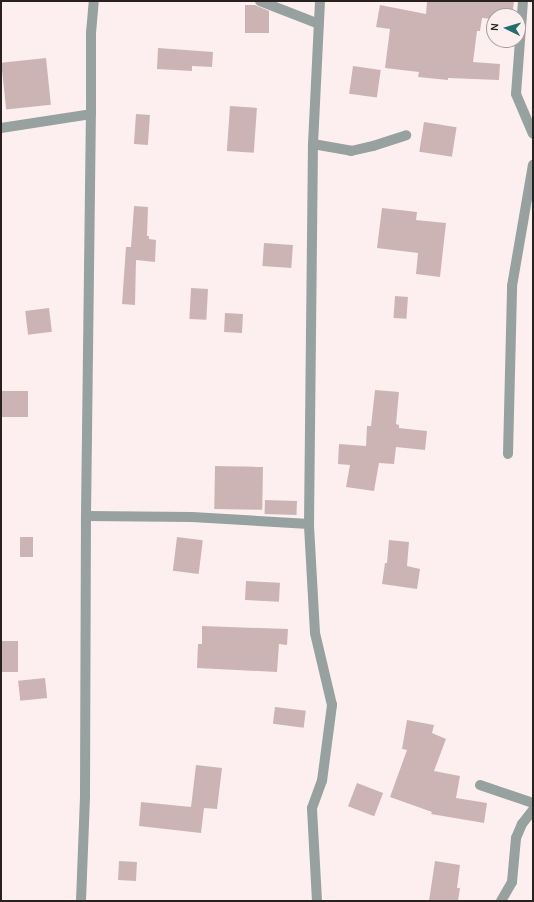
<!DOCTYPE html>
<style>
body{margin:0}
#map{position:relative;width:534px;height:902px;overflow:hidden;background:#fdefef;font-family:Karla,sans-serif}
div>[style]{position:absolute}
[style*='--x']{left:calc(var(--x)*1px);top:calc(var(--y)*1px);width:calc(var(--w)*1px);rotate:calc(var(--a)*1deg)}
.building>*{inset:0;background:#ccb4b5;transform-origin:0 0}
.minor>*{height:10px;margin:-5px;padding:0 5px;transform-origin:5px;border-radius:5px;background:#96a1a0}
span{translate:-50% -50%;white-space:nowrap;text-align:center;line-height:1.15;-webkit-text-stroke:3px #fdefef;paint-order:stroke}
.frame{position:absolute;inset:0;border:2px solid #292020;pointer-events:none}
.north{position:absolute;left:486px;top:8px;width:40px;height:40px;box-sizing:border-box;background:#fdefef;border:1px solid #a89c9c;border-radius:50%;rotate:275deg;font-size:11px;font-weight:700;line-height:16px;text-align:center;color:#292020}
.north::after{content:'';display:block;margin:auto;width:14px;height:18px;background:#236e6a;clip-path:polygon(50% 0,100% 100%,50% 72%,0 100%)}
</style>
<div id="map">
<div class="building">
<i style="clip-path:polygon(427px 1px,514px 1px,512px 16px,494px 16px,494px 19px,482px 18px,480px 31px,477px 31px,473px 62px,500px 64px,499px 80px,448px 78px,448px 80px,418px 77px,419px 72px,385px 68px,390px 29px,376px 27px,380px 5px,426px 14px)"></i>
<i style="clip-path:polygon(245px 5px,255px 5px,269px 11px,269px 33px,245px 33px)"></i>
<i style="clip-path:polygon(158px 48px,213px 52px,212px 67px,192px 66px,192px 71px,157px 69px)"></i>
<i style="left:46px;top:58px;width:47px;height:45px;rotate:84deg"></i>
<i style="left:353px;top:66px;width:28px;height:28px;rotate:8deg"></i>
<i style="left:230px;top:106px;width:27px;height:45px;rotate:4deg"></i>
<i style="left:136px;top:114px;width:14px;height:30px;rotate:4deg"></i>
<i style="left:424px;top:122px;width:33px;height:30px;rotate:9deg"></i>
<i style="clip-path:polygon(134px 206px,148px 207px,147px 236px,149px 236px,149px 239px,156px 240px,155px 262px,136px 260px,135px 305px,122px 304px,126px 247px,131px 247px)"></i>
<i style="clip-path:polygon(382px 208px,417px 212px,416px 220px,446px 223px,440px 277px,416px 274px,418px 253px,377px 248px)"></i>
<i style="left:264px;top:243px;width:29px;height:23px;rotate:4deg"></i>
<i style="left:191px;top:288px;width:17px;height:31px;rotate:3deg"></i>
<i style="left:395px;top:296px;width:13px;height:22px;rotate:4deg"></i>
<i style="left:49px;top:308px;width:24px;height:24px;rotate:83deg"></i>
<i style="left:225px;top:313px;width:18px;height:19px;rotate:3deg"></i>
<i style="clip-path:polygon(375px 390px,399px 392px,396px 424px,399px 425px,399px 428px,427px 431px,425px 450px,396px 447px,394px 464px,379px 463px,374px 491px,346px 487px,350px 465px,338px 464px,339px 444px,366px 446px,367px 426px,371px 426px)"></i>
<i style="left:1px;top:391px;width:27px;height:26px"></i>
<i style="left:215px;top:466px;width:48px;height:43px;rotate:1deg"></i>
<i style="left:265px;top:500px;width:32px;height:14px;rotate:2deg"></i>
<i style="left:20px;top:537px;width:13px;height:20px"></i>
<i style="left:177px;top:537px;width:26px;height:34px;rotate:7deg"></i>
<i style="clip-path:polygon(389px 540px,409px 542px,407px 566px,420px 569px,417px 589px,382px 584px,385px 563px,387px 563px)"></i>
<i style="left:246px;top:581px;width:34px;height:19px;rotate:3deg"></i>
<i style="clip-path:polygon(202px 626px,288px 629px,287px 645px,279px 644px,277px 672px,197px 668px,198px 644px,202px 644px)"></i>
<i style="left:1px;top:641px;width:17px;height:31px"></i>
<i style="left:45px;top:678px;width:20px;height:27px;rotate:84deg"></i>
<i style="left:275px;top:707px;width:31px;height:17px;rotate:7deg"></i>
<i style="clip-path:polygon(407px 720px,434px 725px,432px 733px,446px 739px,434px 771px,460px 776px,456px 798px,487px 803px,484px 823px,431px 814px,432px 812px,390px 797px,407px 750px,402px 749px)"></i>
<i style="clip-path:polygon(196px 765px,222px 768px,217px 809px,204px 808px,201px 833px,139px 826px,141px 802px,191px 807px)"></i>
<i style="left:357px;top:783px;width:28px;height:25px;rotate:21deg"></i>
<i style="left:119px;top:861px;width:18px;height:19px;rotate:3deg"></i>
<i style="clip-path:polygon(435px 861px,460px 865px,457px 888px,460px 888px,458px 901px,429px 901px)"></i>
</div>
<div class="minor">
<i style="--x:260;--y:1;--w:63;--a:21.3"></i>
<i style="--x:523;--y:1;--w:93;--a:94.3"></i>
<i style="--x:516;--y:94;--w:43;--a:67"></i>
<i style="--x:1;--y:128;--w:91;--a:-8.8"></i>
<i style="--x:313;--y:144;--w:39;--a:10"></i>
<i style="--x:351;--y:151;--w:23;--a:-13"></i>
<i style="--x:373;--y:146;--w:35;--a:-18"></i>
<i style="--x:508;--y:454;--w:168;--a:-88.6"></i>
<i style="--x:512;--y:286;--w:123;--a:-80.2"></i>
<i style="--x:86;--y:516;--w:106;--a:0.5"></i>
<i style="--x:192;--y:517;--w:117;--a:3.4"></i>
<i style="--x:480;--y:785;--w:56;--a:18.8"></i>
<i style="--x:81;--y:901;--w:106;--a:-87.8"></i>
<i style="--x:85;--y:795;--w:279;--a:-89.8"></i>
<i style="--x:86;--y:516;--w:402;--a:-89.3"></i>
<i style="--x:91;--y:114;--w:81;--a:-90"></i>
<i style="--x:91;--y:33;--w:32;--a:-85"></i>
<i style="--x:317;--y:901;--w:93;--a:-93.1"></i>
<i style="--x:312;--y:808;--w:29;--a:-70"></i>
<i style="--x:322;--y:781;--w:77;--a:-82.5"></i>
<i style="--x:332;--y:705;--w:74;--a:-103.3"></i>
<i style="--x:315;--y:633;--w:109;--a:-93.2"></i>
<i style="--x:309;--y:524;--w:380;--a:-89.4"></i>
<i style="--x:313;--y:144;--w:143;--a:-87.2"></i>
<i style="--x:501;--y:901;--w:22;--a:-60"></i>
<i style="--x:512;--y:882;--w:44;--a:-84.8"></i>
<i style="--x:516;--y:838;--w:15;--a:-67"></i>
<i style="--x:522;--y:824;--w:18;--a:-52"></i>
</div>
<div class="frame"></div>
<div class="north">N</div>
</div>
